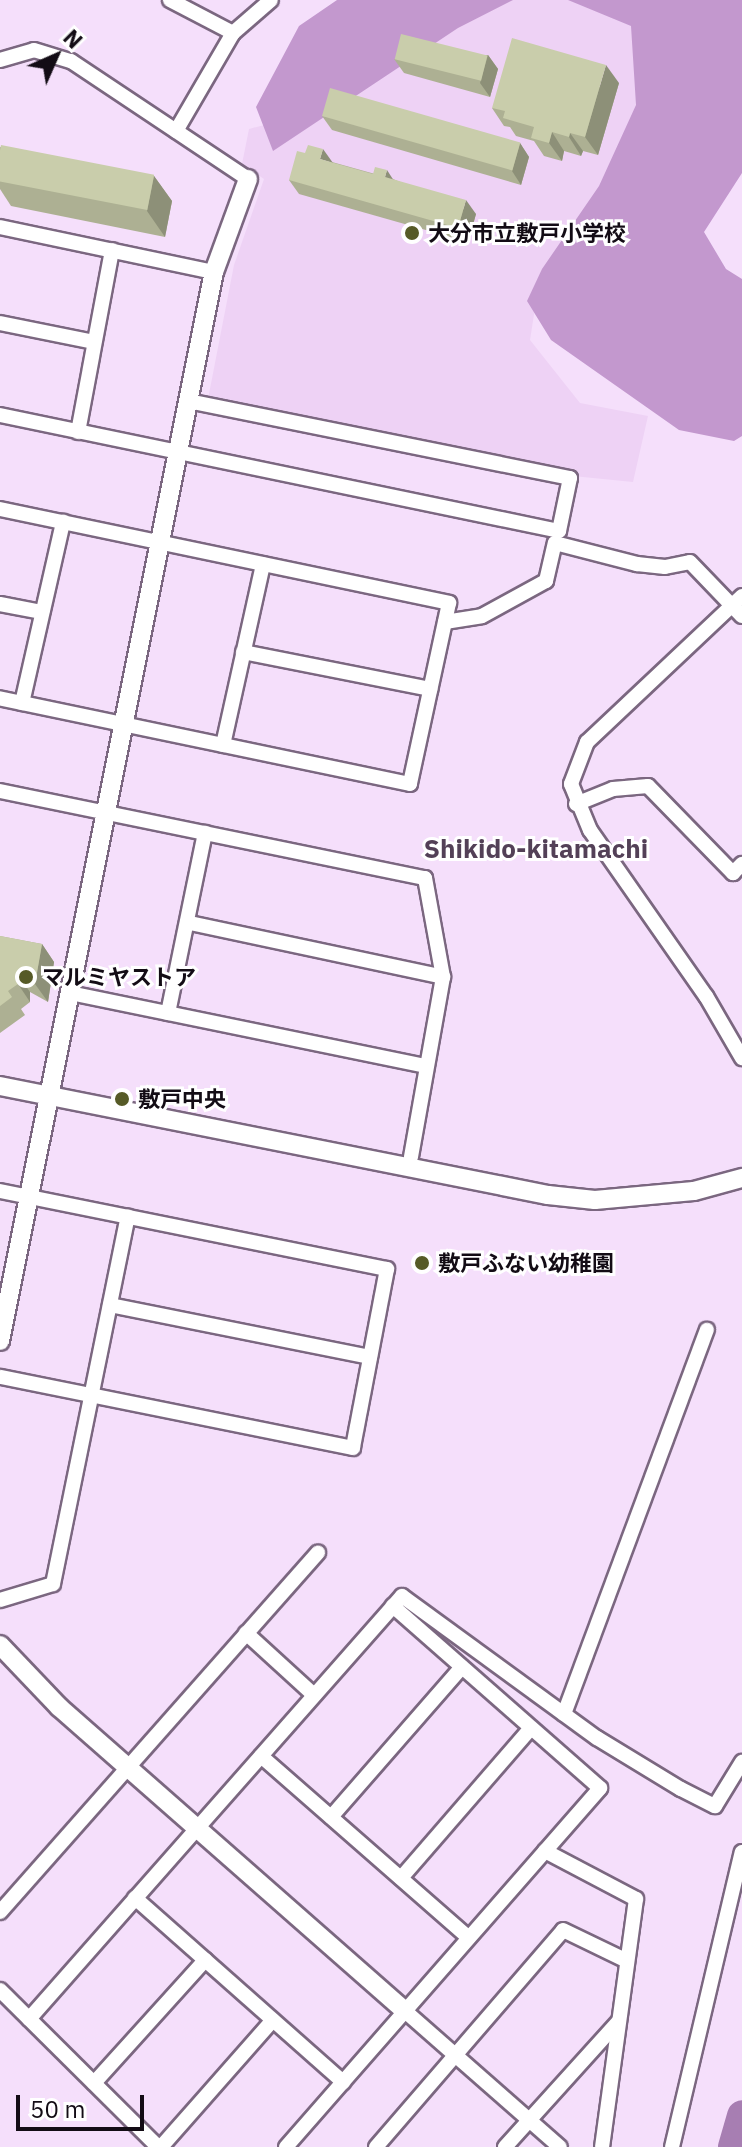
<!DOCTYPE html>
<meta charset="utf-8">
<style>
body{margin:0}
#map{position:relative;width:742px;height:2147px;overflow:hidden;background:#f5dffb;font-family:"IBM Plex Sans","Noto Sans JP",sans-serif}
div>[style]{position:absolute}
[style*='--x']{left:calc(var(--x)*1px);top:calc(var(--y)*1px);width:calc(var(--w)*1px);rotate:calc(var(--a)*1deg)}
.built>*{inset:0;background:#eed2f5}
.forest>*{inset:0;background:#c398ce}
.river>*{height:30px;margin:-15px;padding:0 15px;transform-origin:15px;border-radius:15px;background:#a77eb2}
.roads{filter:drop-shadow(2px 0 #7b6780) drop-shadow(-2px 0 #7b6780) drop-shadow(0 2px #7b6780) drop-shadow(0 -2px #7b6780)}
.street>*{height:14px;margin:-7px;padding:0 7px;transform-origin:7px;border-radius:7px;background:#fff}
.secondary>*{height:18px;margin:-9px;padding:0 9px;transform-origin:9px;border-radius:9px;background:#fff}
.wall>*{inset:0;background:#adb093}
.shaded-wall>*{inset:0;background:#8d9078}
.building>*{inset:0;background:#c9cdab;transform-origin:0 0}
.dots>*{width:22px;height:22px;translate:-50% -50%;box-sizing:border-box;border:4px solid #fff;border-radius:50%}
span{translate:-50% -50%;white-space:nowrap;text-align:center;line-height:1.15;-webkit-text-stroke:6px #fff;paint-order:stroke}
.poi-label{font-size:22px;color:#130c15;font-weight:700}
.left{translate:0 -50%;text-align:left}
.quarter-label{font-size:26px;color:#534057;font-weight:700}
.north{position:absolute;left:16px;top:16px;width:80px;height:80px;-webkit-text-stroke:6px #fff;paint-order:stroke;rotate:45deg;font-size:22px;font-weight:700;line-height:32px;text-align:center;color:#130c15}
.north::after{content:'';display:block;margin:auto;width:28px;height:36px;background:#130c15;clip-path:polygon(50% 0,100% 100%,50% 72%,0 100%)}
.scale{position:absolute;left:16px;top:2095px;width:128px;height:36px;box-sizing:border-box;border:4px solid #130c15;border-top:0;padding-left:10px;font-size:24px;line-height:28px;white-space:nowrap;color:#130c15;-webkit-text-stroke:6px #fff;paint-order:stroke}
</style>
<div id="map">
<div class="built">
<i style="clip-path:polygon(483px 0,608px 0,626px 11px,656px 96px,538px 289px,530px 340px,580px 403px,648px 416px,633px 482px,573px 476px,208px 399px,234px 265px,264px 179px,242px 164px,249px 129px,290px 118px)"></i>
</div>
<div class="forest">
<i style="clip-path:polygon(337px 0,513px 0,458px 28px,273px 151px,256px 107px,299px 26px)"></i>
<i style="clip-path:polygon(568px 0,742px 0,742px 173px,704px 232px,726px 269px,742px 279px,742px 436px,734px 441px,679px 430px,551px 340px,527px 301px,542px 269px,599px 186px,636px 105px,631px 26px)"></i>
</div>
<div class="river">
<i style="--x:733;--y:2147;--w:33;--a:-74"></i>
</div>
<div class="roads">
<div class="street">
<i style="--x:170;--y:0;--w:71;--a:27.6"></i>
<i style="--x:0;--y:60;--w:35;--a:-16"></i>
<i style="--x:34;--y:50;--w:39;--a:17"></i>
<i style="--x:71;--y:61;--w:213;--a:33.7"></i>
<i style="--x:176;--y:131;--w:113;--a:-59.8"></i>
<i style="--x:233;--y:33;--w:50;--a:-41"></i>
<i style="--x:0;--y:227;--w:219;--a:11.9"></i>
<i style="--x:0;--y:323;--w:96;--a:11.4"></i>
<i style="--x:0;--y:415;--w:571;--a:11.72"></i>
<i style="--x:559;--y:531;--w:54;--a:-78.3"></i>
<i style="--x:570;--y:478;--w:389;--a:-168.6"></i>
<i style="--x:78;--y:432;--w:185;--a:-79.4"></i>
<i style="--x:0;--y:509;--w:459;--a:11.8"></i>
<i style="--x:449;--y:603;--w:185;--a:102.2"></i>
<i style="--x:410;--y:784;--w:419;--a:-168.2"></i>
<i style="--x:742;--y:596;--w:213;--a:136.7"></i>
<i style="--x:587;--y:742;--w:45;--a:110.9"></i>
<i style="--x:571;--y:784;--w:50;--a:67.6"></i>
<i style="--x:590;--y:830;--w:203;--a:55.1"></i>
<i style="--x:706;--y:996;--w:72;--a:59.9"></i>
<i style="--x:0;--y:604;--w:43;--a:10.8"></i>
<i style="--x:445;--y:622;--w:37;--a:-9"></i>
<i style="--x:482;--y:616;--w:73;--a:-28.7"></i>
<i style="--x:546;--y:581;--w:39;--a:-77"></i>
<i style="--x:555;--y:543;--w:85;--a:14.4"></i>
<i style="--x:637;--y:564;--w:28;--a:6"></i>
<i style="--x:665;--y:567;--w:25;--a:-11"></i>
<i style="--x:690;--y:562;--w:75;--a:46.1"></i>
<i style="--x:243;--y:652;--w:191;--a:11.2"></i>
<i style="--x:22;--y:703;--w:186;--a:-77.2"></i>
<i style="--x:223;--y:745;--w:185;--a:-77.5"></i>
<i style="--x:0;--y:791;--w:434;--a:11.6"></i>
<i style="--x:425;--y:878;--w:101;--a:79.7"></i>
<i style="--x:443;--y:977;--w:183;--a:100.1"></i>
<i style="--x:576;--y:804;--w:40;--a:-22"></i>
<i style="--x:613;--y:789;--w:35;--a:-5"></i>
<i style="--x:648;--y:786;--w:122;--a:45.7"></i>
<i style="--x:733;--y:873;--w:13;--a:-45"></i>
<i style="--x:190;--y:923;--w:259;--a:12"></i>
<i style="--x:70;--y:993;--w:363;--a:11.6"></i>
<i style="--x:168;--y:1013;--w:184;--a:-78.4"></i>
<i style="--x:0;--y:1191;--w:395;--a:11.4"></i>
<i style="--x:387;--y:1269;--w:182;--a:100.8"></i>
<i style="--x:353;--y:1448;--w:360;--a:-168.6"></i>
<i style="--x:110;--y:1305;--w:265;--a:11.3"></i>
<i style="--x:0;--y:1600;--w:55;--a:-16.8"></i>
<i style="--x:53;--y:1584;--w:375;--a:-78.5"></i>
<i style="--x:246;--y:1633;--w:92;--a:42.4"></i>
<i style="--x:564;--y:1714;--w:410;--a:-69.6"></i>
<i style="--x:261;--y:1756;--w:276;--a:41.2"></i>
<i style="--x:331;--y:1817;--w:199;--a:-48.9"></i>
<i style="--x:545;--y:1851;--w:103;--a:27.8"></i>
<i style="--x:636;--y:1899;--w:250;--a:97.8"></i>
<i style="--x:401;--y:1878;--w:198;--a:-49.1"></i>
<i style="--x:135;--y:1898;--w:278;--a:41.5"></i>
<i style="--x:0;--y:1912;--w:480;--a:-48.5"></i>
<i style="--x:0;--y:1990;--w:223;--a:44.8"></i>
<i style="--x:405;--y:2011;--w:206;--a:41.3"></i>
<i style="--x:29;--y:2019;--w:564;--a:-48.59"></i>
<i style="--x:402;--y:1596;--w:241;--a:36.1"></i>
<i style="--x:597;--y:1738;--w:98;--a:31.3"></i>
<i style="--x:681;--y:1789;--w:38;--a:27"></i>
<i style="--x:715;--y:1806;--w:52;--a:-58.5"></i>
<i style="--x:94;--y:2083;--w:166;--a:-47.9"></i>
<i style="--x:161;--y:2147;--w:169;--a:-48.6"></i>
<i style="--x:286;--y:2147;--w:477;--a:-48.8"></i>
<i style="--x:600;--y:1788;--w:276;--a:-138.7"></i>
<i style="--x:376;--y:2147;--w:286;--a:-49.2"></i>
<i style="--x:563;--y:1930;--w:71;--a:25.8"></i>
<i style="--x:505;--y:2147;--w:169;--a:-47.9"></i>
<i style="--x:672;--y:2147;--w:303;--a:-76.7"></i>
</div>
<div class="secondary">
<i style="--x:0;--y:1086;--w:559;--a:11.25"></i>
<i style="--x:548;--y:1195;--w:47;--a:6.1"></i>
<i style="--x:595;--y:1200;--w:99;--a:-5.2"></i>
<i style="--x:694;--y:1191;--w:50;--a:-15.2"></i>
<i style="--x:0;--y:1341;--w:1090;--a:-78.68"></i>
<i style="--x:214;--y:272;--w:99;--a:-69.9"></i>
<i style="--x:0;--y:1645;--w:86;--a:46.4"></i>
<i style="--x:59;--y:1707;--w:461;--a:41.3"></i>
</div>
</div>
<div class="wall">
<i style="clip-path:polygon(488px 55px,498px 69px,490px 97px,404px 73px,394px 59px)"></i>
<i style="clip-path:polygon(619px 83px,598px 155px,583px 151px,581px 156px,564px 151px,562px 161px,544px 156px,534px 141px,516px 136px,510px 127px,504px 126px,492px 108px)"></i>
<i style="clip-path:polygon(322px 116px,520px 143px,529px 157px,521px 185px,332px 130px)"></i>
<i style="clip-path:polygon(0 147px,154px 176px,172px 201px,165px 237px,11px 206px,0 189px)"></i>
<i style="clip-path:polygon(332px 162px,393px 179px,476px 214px,468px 242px,299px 194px,289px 180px)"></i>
<i style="clip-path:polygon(0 936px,42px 944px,54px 962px,48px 1002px,30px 992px,30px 1002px,21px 1009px,25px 1015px,0 1033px)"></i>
</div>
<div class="shaded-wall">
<i style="clip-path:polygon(488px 55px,498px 69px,490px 97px,480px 83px)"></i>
<i style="clip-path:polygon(606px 65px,619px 83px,598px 155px,585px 137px)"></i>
<i style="clip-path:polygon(552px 132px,564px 151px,562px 161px,549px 143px)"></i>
<i style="clip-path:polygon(570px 133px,583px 151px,581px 156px,569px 137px)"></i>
<i style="clip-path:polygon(520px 143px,529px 157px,521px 185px,512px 171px)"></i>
<i style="clip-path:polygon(323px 149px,333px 163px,320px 159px)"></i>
<i style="clip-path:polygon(387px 170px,396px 184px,385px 177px)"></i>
<i style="clip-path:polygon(154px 176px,172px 201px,165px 237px,147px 211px)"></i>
<i style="clip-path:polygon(466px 200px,476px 214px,468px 242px,458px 228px)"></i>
<i style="clip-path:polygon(42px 944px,54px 962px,48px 1002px,35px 984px)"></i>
<i style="clip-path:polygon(17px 974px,30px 992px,30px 1002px,18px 984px)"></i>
</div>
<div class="building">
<i style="left:401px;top:34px;width:89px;height:26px;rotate:14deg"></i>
<i style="clip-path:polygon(512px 38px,606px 65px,585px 137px,570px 133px,569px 137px,552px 132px,549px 143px,531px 138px,534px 127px,503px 118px,505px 111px,492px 108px)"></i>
<i style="left:330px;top:88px;width:198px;height:29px;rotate:16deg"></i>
<i style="left:1px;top:145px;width:156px;height:36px;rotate:11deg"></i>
<i style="clip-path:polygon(308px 145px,323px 149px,320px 159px,373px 174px,375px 167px,387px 170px,385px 177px,466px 200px,458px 228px,289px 180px,297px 151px,305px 153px)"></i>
<i style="clip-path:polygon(0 936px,42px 944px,35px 984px,17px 974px,18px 984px,8px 991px,12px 997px,0 1006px)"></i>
</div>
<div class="dots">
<i style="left:412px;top:233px;background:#565a27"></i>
<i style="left:26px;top:977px;background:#565a27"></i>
<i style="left:122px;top:1099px;background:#565a27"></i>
<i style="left:422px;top:1263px;background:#565a27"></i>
</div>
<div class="poi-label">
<span class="left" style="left:428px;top:233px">大分市立敷戸小学校</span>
<span class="left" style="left:42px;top:977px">マルミヤストア</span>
<span class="left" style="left:138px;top:1099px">敷戸中央</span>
<span class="left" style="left:438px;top:1263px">敷戸ふない幼稚園</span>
</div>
<div class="quarter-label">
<span style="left:536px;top:849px">Shikido-kitamachi</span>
</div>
<div class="north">N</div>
<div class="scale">50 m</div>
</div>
